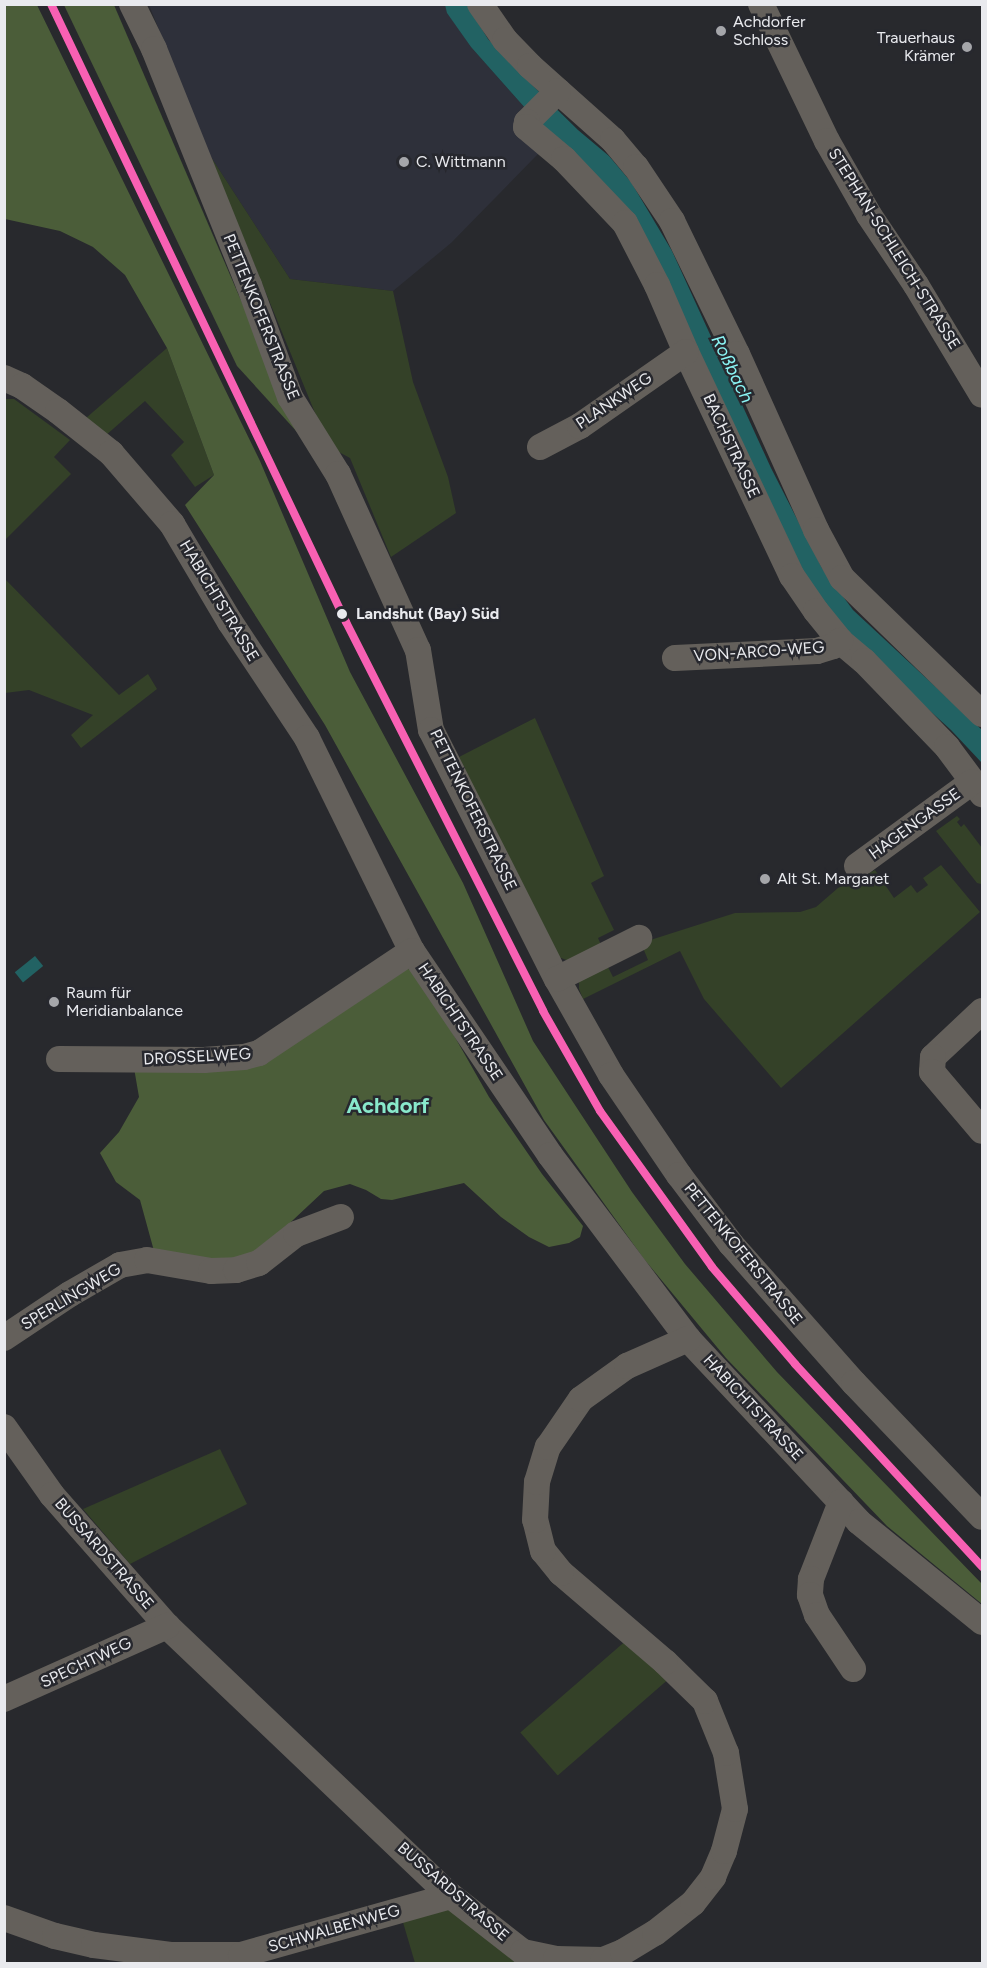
<!DOCTYPE html>
<meta charset="utf-8">
<style>
body{margin:0}
#map{position:relative;width:987px;height:1968px;overflow:hidden;background:#28292d;font-family:Figtree,sans-serif}
div>[style]{position:absolute}
[style*='--x']{left:calc(var(--x)*1px);top:calc(var(--y)*1px);width:calc(var(--w)*1px);rotate:calc(var(--a)*1deg)}
.built>*{inset:0;background:#2e303a}
.green>*{inset:0;background:#344128;transform-origin:0 0}
.forest>*{inset:0;background:#4b5d39}
.water>*{inset:0;background:#226263;transform-origin:0 0}
.minor>*{height:26px;margin:-13px;padding:0 13px;transform-origin:13px;border-radius:13px;background:#64605b}
.rail-1>*{height:8px;margin:-4px;padding:0 4px;transform-origin:4px;border-radius:4px;background:#f860b3}
.dots>*{width:16px;height:16px;translate:-50% -50%;box-sizing:border-box;border:3px solid #27282e;border-radius:50%}
span{translate:-50% -50%;white-space:nowrap;text-align:center;line-height:1.15;-webkit-text-stroke:5px #27282e;paint-order:stroke}
.poi-label{font-size:16px;color:#e9eaee}
.left{translate:0 -50%;text-align:left}
.right{translate:-100% -50%;text-align:right}
.street-label{font-size:16px;color:#e9eaee}
.stop-label{font-size:16px;color:#e9eaee;font-weight:700}
.water-label{font-size:18px;color:#8bf5f5;font-style:italic}
.district-label{font-size:22px;color:#89e9cc;font-weight:700}
.frame{position:absolute;inset:0;border:6px solid #e9eaee;pointer-events:none}
</style>
<div id="map">
<div class="built">
<i style="clip-path:polygon(149px 5px,445px 5px,448px 13px,471px 47px,526px 109px,514px 120px,515px 126px,539px 153px,451px 243px,393px 291px,290px 279px,209px 154px)"></i>
</div>
<div class="green">
<i style="clip-path:polygon(209px 154px,290px 279px,393px 291px,413px 382px,448px 477px,456px 513px,391px 557px,350px 458px,337px 451px,320px 425px)"></i>
<i style="clip-path:polygon(167px 348px,214px 475px,195px 487px,171px 455px,184px 442px,145px 401px,105px 436px,86px 418px)"></i>
<i style="clip-path:polygon(5px 399px,14px 399px,70px 440px,54px 457px,71px 474px,5px 540px)"></i>
<i style="clip-path:polygon(4px 578px,119px 695px,148px 674px,157px 689px,81px 748px,71px 735px,93px 715px,29px 690px,5px 693px)"></i>
<i style="clip-path:polygon(535px 718px,604px 876px,591px 883px,614px 930px,598px 938px,602px 947px,569px 961px,556px 956px,459px 757px)"></i>
<i style="clip-path:polygon(957px 816px,960px 819px,957px 822px,961px 827px,964px 824px,982px 848px,981px 884px,977px 883px,936px 831px)"></i>
<i style="clip-path:polygon(941px 865px,980px 912px,781px 1088px,704px 999px,680px 951px,583px 999px,579px 989px,579px 980px,607px 965px,613px 977px,648px 960px,641px 943px,735px 913px,800px 912px,816px 907px,838px 888px,875px 870px,894px 898px,911px 885px,917px 893px,928px 885px,923px 878px)"></i>
<i style="clip-path:polygon(220px 1449px,247px 1504px,130px 1564px,83px 1509px)"></i>
<i style="left:629px;top:1638px;width:57px;height:144px;rotate:49deg"></i>
<i style="clip-path:polygon(446px 1909px,452px 1912px,519px 1963px,415px 1963px,402px 1919px)"></i>
</div>
<div class="forest">
<i style="clip-path:polygon(5px 4px,37px 5px,260px 461px,350px 672px,463px 883px,533px 1041px,632px 1192px,685px 1264px,777px 1372px,982px 1584px,982px 1604px,887px 1526px,726px 1358px,644px 1259px,544px 1120px,325px 725px,185px 505px,214px 475px,167px 348px,125px 275px,93px 247px,60px 231px,5px 219px)"></i>
<i style="clip-path:polygon(64px 5px,114px 5px,298px 433px,237px 366px)"></i>
<i style="clip-path:polygon(406px 968px,419px 974px,489px 1097px,542px 1174px,583px 1226px,580px 1237px,569px 1243px,549px 1247px,529px 1237px,501px 1217px,464px 1183px,392px 1200px,381px 1199px,366px 1190px,350px 1184px,324px 1191px,261px 1250px,218px 1262px,154px 1251px,140px 1200px,116px 1182px,100px 1153px,119px 1132px,139px 1097px,134px 1068px,244px 1057px)"></i>
</div>
<div class="water">
<i style="clip-path:polygon(445px 5px,467px 5px,488px 39px,521px 74px,578px 130px,609px 156px,631px 182px,672px 251px,771px 468px,822px 568px,853px 610px,982px 730px,982px 763px,951px 730px,839px 628px,808px 588px,665px 287px,526px 109px,471px 47px,447px 13px)"></i>
<i style="left:35px;top:956px;width:13px;height:26px;rotate:51deg"></i>
</div>
<div class="minor">
<i style="--x:132;--y:4;--w:50;--a:63.9"></i>
<i style="--x:154;--y:49;--w:254;--a:68.1"></i>
<i style="--x:249;--y:285;--w:119;--a:69.9"></i>
<i style="--x:290;--y:397;--w:91;--a:58.1"></i>
<i style="--x:338;--y:474;--w:193;--a:65.6"></i>
<i style="--x:418;--y:650;--w:81;--a:80.8"></i>
<i style="--x:431;--y:730;--w:279;--a:63.2"></i>
<i style="--x:557;--y:979;--w:110;--a:60.6"></i>
<i style="--x:611;--y:1075;--w:121;--a:55.8"></i>
<i style="--x:679;--y:1175;--w:86;--a:53"></i>
<i style="--x:731;--y:1244;--w:186;--a:48.5"></i>
<i style="--x:854;--y:1383;--w:185;--a:46.3"></i>
<i style="--x:480;--y:4;--w:44;--a:55.2"></i>
<i style="--x:505;--y:40;--w:36;--a:46"></i>
<i style="--x:530;--y:66;--w:111;--a:41.7"></i>
<i style="--x:613;--y:140;--w:35;--a:50"></i>
<i style="--x:636;--y:167;--w:65;--a:56.3"></i>
<i style="--x:672;--y:221;--w:148;--a:64"></i>
<i style="--x:737;--y:354;--w:193;--a:65.8"></i>
<i style="--x:816;--y:530;--w:55;--a:61.6"></i>
<i style="--x:842;--y:578;--w:195;--a:44.2"></i>
<i style="--x:761;--y:4;--w:152;--a:64.3"></i>
<i style="--x:827;--y:141;--w:85;--a:60.4"></i>
<i style="--x:869;--y:215;--w:84;--a:56.1"></i>
<i style="--x:916;--y:285;--w:128;--a:59"></i>
<i style="--x:558;--y:91;--w:44;--a:135"></i>
<i style="--x:527;--y:122;--w:5;--a:101"></i>
<i style="--x:526;--y:127;--w:50;--a:40.1"></i>
<i style="--x:564;--y:159;--w:88;--a:46.4"></i>
<i style="--x:625;--y:223;--w:70;--a:62.7"></i>
<i style="--x:657;--y:285;--w:73;--a:66.6"></i>
<i style="--x:686;--y:352;--w:248;--a:64.7"></i>
<i style="--x:792;--y:576;--w:42;--a:55.6"></i>
<i style="--x:816;--y:611;--w:38;--a:51"></i>
<i style="--x:840;--y:641;--w:31;--a:40"></i>
<i style="--x:864;--y:661;--w:120;--a:46"></i>
<i style="--x:947;--y:747;--w:59;--a:53.3"></i>
<i style="--x:4;--y:378;--w:20;--a:24"></i>
<i style="--x:22;--y:386;--w:44;--a:34.8"></i>
<i style="--x:58;--y:411;--w:68;--a:38.4"></i>
<i style="--x:111;--y:453;--w:94;--a:49.3"></i>
<i style="--x:172;--y:524;--w:114;--a:59.4"></i>
<i style="--x:230;--y:622;--w:139;--a:56.4"></i>
<i style="--x:307;--y:738;--w:237;--a:63.8"></i>
<i style="--x:412;--y:951;--w:246;--a:55.9"></i>
<i style="--x:550;--y:1155;--w:230;--a:53.1"></i>
<i style="--x:688;--y:1339;--w:250;--a:46.9"></i>
<i style="--x:859;--y:1522;--w:159;--a:39.1"></i>
<i style="--x:540;--y:447;--w:45;--a:-27.7"></i>
<i style="--x:580;--y:426;--w:129;--a:-34.9"></i>
<i style="--x:675;--y:658;--w:142;--a:-2.8"></i>
<i style="--x:817;--y:651;--w:17;--a:-17"></i>
<i style="--x:833;--y:646;--w:9;--a:-36"></i>
<i style="--x:857;--y:866;--w:142;--a:-36.1"></i>
<i style="--x:557;--y:979;--w:92;--a:-26.6"></i>
<i style="--x:982;--y:1011;--w:67;--a:136.8"></i>
<i style="--x:933;--y:1057;--w:15;--a:94"></i>
<i style="--x:932;--y:1072;--w:77;--a:49.7"></i>
<i style="--x:59;--y:1059;--w:145;--a:0.4"></i>
<i style="--x:204;--y:1060;--w:40;--a:-4.3"></i>
<i style="--x:244;--y:1057;--w:16;--a:-15"></i>
<i style="--x:259;--y:1053;--w:184;--a:-33.7"></i>
<i style="--x:4;--y:1338;--w:79;--a:-33.7"></i>
<i style="--x:70;--y:1294;--w:58;--a:-30.1"></i>
<i style="--x:120;--y:1265;--w:27;--a:-10"></i>
<i style="--x:147;--y:1260;--w:65;--a:9.8"></i>
<i style="--x:211;--y:1271;--w:25;--a:-2"></i>
<i style="--x:236;--y:1270;--w:24;--a:-17"></i>
<i style="--x:259;--y:1263;--w:47;--a:-38.1"></i>
<i style="--x:296;--y:1234;--w:48;--a:-20.7"></i>
<i style="--x:4;--y:1427;--w:83;--a:54.8"></i>
<i style="--x:52;--y:1495;--w:174;--a:48.7"></i>
<i style="--x:167;--y:1626;--w:392;--a:43.6"></i>
<i style="--x:451;--y:1896;--w:91;--a:37.9"></i>
<i style="--x:523;--y:1952;--w:34;--a:12"></i>
<i style="--x:556;--y:1959;--w:47;--a:1.2"></i>
<i style="--x:603;--y:1960;--w:22;--a:-22"></i>
<i style="--x:623;--y:1952;--w:37;--a:-31"></i>
<i style="--x:655;--y:1933;--w:48;--a:-38.3"></i>
<i style="--x:693;--y:1903;--w:33;--a:-52"></i>
<i style="--x:713;--y:1877;--w:28;--a:-67"></i>
<i style="--x:724;--y:1851;--w:43;--a:-75.3"></i>
<i style="--x:735;--y:1809;--w:57;--a:-99.1"></i>
<i style="--x:726;--y:1753;--w:56;--a:-112"></i>
<i style="--x:705;--y:1701;--w:56;--a:-135.7"></i>
<i style="--x:665;--y:1662;--w:137;--a:-139.4"></i>
<i style="--x:561;--y:1573;--w:28;--a:-129"></i>
<i style="--x:543;--y:1551;--w:32;--a:-104"></i>
<i style="--x:535;--y:1520;--w:38;--a:-87"></i>
<i style="--x:537;--y:1482;--w:37;--a:-73"></i>
<i style="--x:548;--y:1447;--w:58;--a:-55.5"></i>
<i style="--x:581;--y:1399;--w:57;--a:-35.7"></i>
<i style="--x:627;--y:1366;--w:67;--a:-23.9"></i>
<i style="--x:841;--y:1502;--w:83;--a:111.3"></i>
<i style="--x:811;--y:1579;--w:16;--a:94"></i>
<i style="--x:810;--y:1595;--w:21;--a:71"></i>
<i style="--x:817;--y:1615;--w:65;--a:56.3"></i>
<i style="--x:4;--y:1699;--w:179;--a:-24.1"></i>
<i style="--x:4;--y:1918;--w:54;--a:19.4"></i>
<i style="--x:55;--y:1936;--w:40;--a:13"></i>
<i style="--x:94;--y:1945;--w:79;--a:7.3"></i>
<i style="--x:172;--y:1955;--w:69;--a:0"></i>
<i style="--x:241;--y:1955;--w:218;--a:-15.7"></i>
</div>
<div class="rail-1">
<i style="--x:51;--y:4;--w:685;--a:64.48"></i>
<i style="--x:346;--y:622;--w:436;--a:63.1"></i>
<i style="--x:543;--y:1011;--w:115;--a:60.3"></i>
<i style="--x:600;--y:1111;--w:192;--a:54.3"></i>
<i style="--x:712;--y:1267;--w:128;--a:49.4"></i>
<i style="--x:795;--y:1364;--w:276;--a:47.3"></i>
</div>
<div class="dots">
<i style="left:721px;top:31px;background:#a5a6aa"></i>
<i style="left:967px;top:47px;background:#a5a6aa"></i>
<i style="left:404px;top:162px;background:#a5a6aa"></i>
<i style="left:342px;top:614px;background:#e9eaee"></i>
<i style="left:765px;top:879px;background:#a5a6aa"></i>
<i style="left:54px;top:1002px;background:#a5a6aa"></i>
</div>
<div class="poi-label">
<span class="left" style="left:733px;top:31px">Achdorfer<br>Schloss</span>
<span class="right" style="left:955px;top:47px">Trauerhaus<br>Krämer</span>
<span class="left" style="left:416px;top:162px">C. Wittmann</span>
<span class="left" style="left:777px;top:879px">Alt St. Margaret</span>
<span class="left" style="left:66px;top:1002px">Raum für<br>Meridianbalance</span>
</div>
<div class="street-label">
<span style="left:894px;top:249px;rotate:58deg">STEPHAN-SCHLEICH-STRASSE</span>
<span style="left:261px;top:317px;rotate:68deg">PETTENKOFERSTRASSE</span>
<span style="left:614px;top:401px;rotate:-34deg">PLANKWEG</span>
<span style="left:731px;top:446px;rotate:65deg">BACHSTRASSE</span>
<span style="left:219px;top:601px;rotate:59deg">HABICHTSTRASSE</span>
<span style="left:759px;top:652px;rotate:-4deg">VON-ARCO-WEG</span>
<span style="left:473px;top:810px;rotate:64deg">PETTENKOFERSTRASSE</span>
<span style="left:915px;top:824px;rotate:-36deg">HAGENGASSE</span>
<span style="left:460px;top:1022px;rotate:56deg">HABICHTSTRASSE</span>
<span style="left:197px;top:1057px;rotate:-3deg">DROSSELWEG</span>
<span style="left:743px;top:1254px;rotate:51deg">PETTENKOFERSTRASSE</span>
<span style="left:71px;top:1297px;rotate:-31deg">SPERLINGWEG</span>
<span style="left:753px;top:1408px;rotate:47deg">HABICHTSTRASSE</span>
<span style="left:104px;top:1554px;rotate:49deg">BUSSARDSTRASSE</span>
<span style="left:86px;top:1663px;rotate:-25deg">SPECHTWEG</span>
<span style="left:453px;top:1892px;rotate:41deg">BUSSARDSTRASSE</span>
<span style="left:334px;top:1929px;rotate:-16deg">SCHWALBENWEG</span>
</div>
<div class="stop-label">
<span class="left" style="left:356px;top:614px">Landshut (Bay) Süd</span>
</div>
<div class="water-label">
<span style="left:732px;top:369px;rotate:64deg">Roßbach</span>
</div>
<div class="district-label">
<span style="left:388px;top:1106px">Achdorf</span>
</div>
<div class="frame"></div>
</div>
